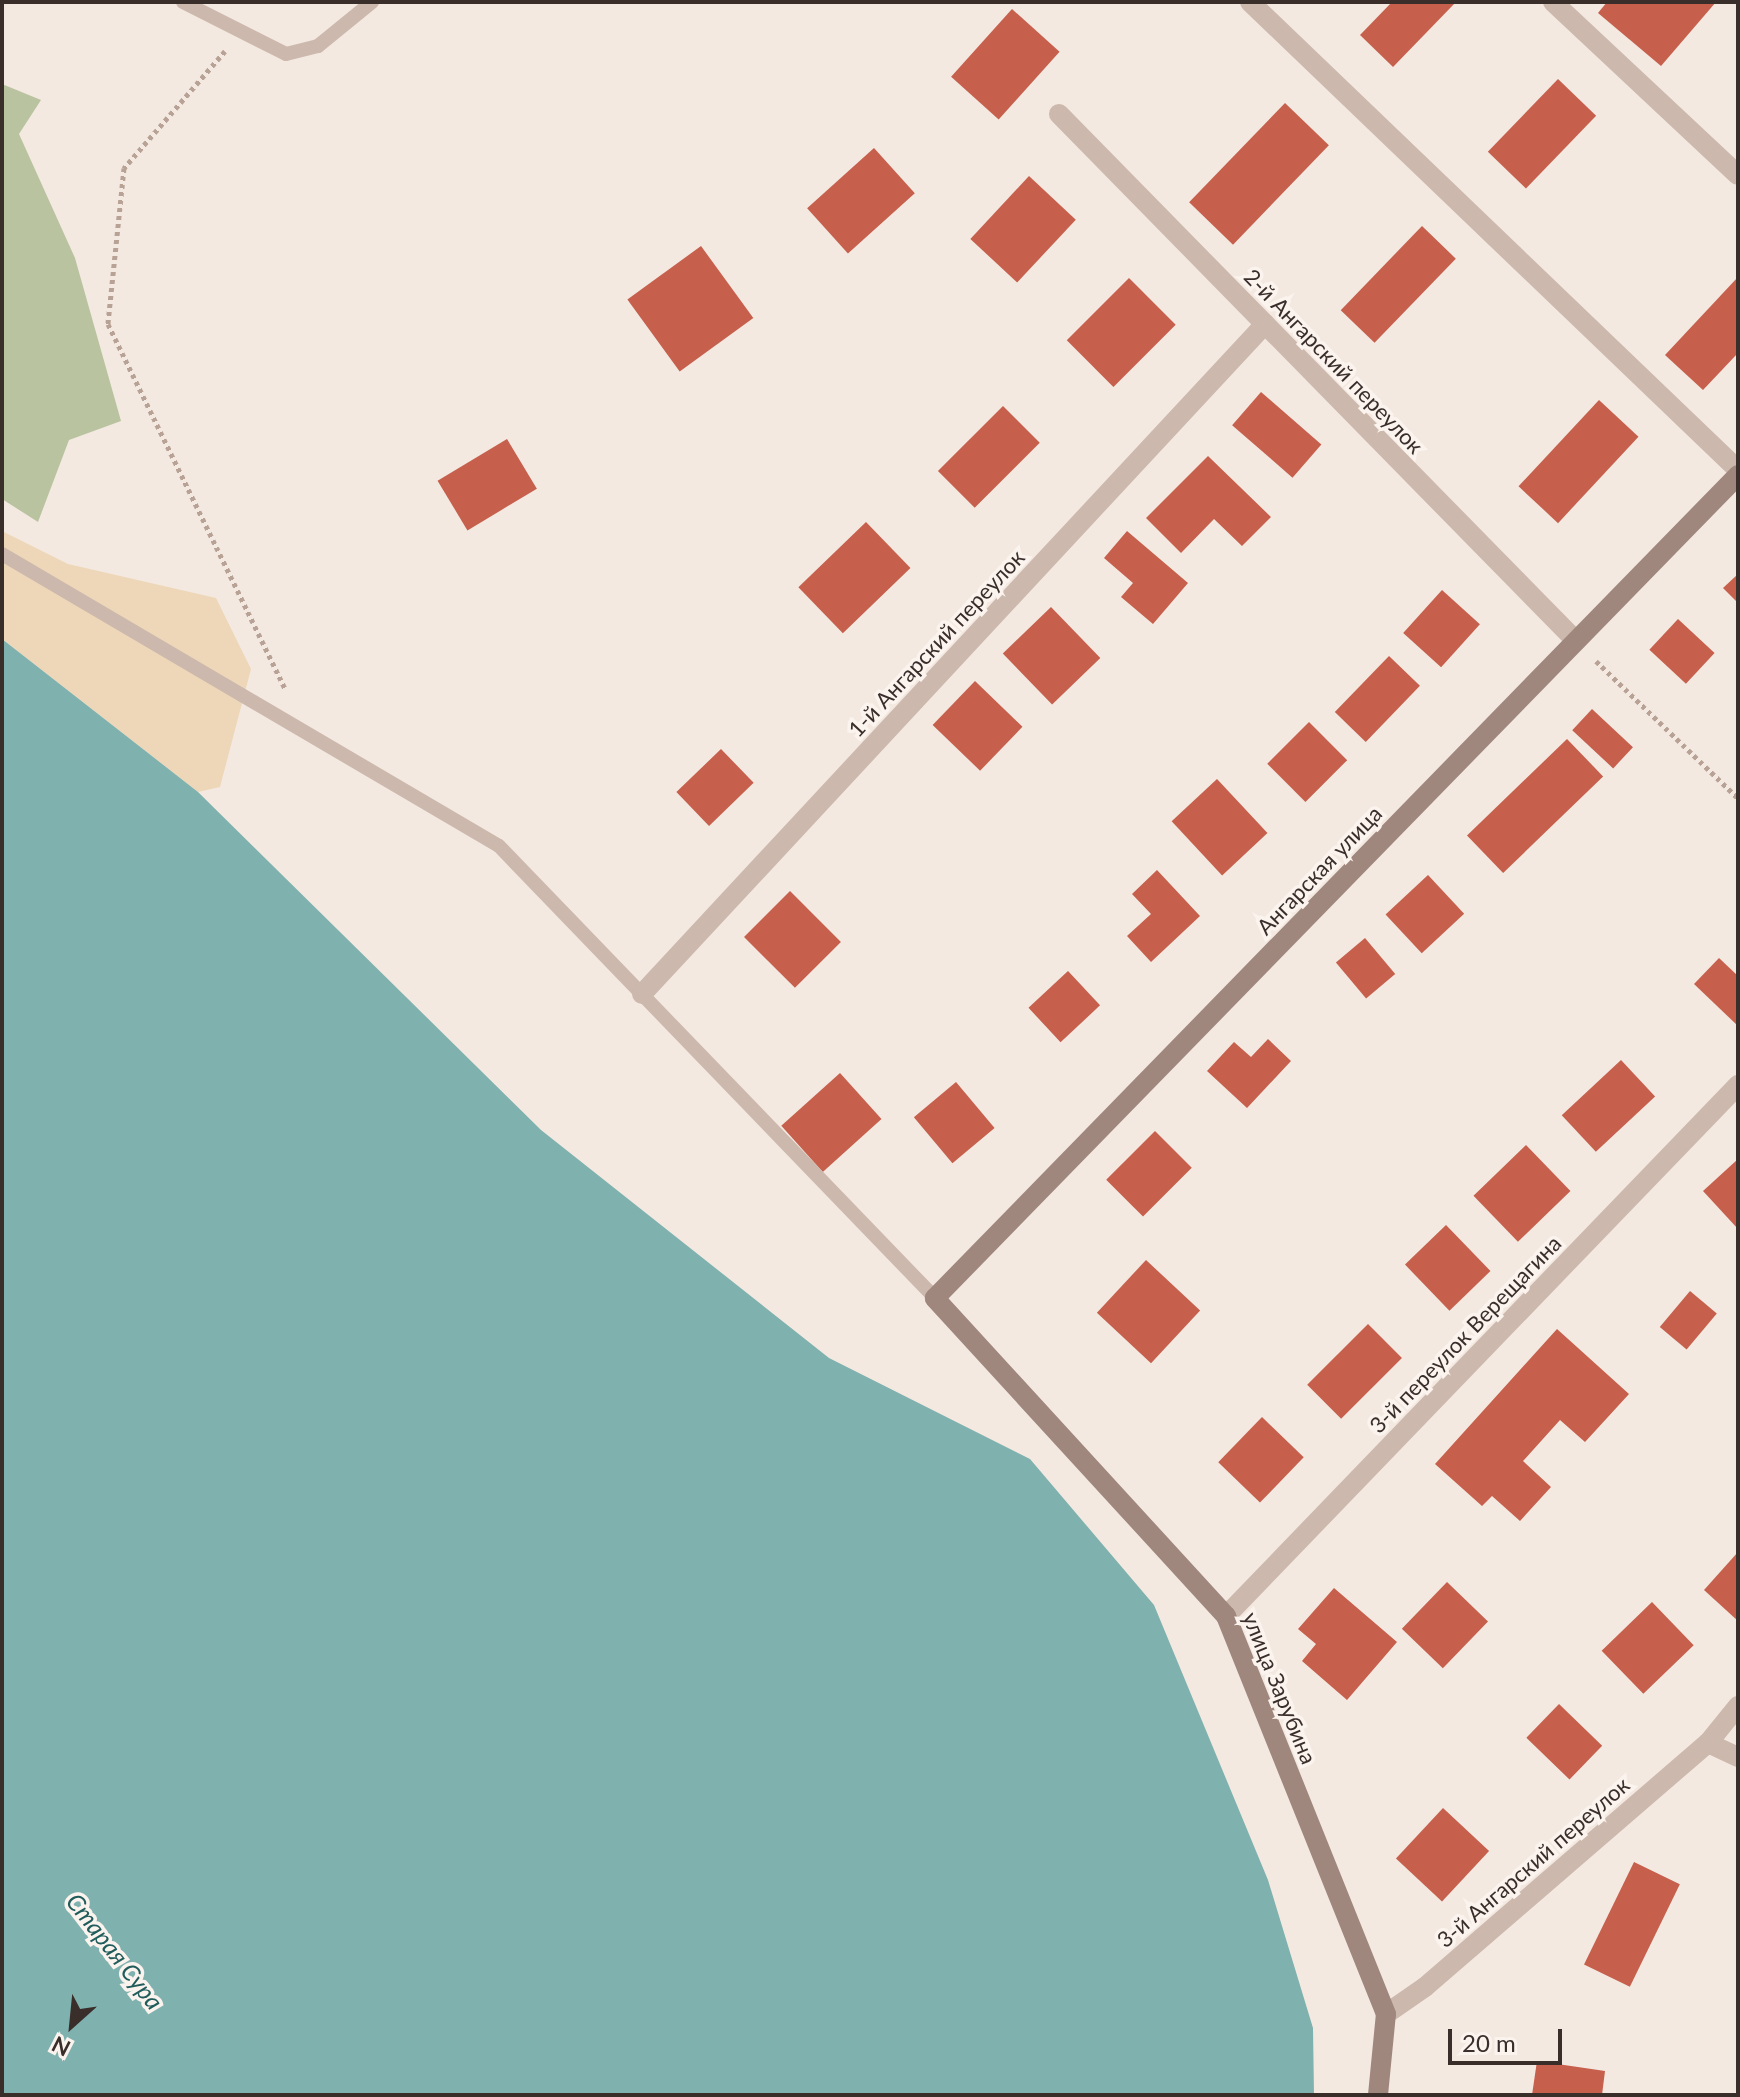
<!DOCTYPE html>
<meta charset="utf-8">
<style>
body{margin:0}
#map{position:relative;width:1740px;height:2097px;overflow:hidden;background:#f3e9e1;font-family:Lato,sans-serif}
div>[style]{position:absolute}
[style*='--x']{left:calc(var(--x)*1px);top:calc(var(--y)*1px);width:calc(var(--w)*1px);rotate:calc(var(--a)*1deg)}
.green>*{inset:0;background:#bac3a0}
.sand>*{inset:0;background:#eed7b8}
.water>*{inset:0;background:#7fb1af}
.building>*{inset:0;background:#c65f4c;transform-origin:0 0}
.path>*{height:5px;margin-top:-2.5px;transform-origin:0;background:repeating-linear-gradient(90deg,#b8a296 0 4px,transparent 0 8px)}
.lane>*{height:14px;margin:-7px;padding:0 7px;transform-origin:7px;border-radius:7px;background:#ccb8ac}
.street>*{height:20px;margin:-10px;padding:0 10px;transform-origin:10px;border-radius:10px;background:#ccb8ac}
.secondary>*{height:20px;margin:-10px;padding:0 10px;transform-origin:10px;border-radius:10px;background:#a0877d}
span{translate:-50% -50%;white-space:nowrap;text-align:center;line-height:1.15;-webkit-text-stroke:7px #fbf3ee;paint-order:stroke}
.street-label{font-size:22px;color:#3a2e2b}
.water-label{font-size:24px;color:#205c5b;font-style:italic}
.frame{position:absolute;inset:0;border:4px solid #3a2e2b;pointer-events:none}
.north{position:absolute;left:32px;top:1985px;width:80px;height:80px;-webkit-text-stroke:6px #fbf3ee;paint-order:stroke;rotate:207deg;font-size:22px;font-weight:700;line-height:32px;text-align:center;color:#3a2e2b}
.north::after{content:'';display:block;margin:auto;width:28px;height:36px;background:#3a2e2b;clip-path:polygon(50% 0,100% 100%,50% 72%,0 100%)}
.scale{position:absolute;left:1448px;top:2029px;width:114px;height:36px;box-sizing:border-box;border:4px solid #3a2e2b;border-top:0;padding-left:10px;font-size:24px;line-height:28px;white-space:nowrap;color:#3a2e2b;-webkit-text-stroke:6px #fbf3ee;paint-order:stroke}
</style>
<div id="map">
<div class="green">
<i style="clip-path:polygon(2px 84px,41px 100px,19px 134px,75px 258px,121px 421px,69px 440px,38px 522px,2px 499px)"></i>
</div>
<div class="sand">
<i style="clip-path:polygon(2px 531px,68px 564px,216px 598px,251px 669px,220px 787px,198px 792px,2px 639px)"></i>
</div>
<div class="water">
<i style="clip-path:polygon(2px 639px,198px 792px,541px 1130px,829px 1358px,1030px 1459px,1154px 1605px,1268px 1880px,1313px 2028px,1314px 2095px,2px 2095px)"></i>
</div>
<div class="building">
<i style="clip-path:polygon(1392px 2px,1456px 2px,1393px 67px,1360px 35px)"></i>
<i style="clip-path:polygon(1607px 2px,1716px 2px,1661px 66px,1598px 13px)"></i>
<i style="left:1012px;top:9px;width:64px;height:91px;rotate:42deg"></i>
<i style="left:1558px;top:79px;width:53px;height:101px;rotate:44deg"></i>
<i style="left:1285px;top:103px;width:61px;height:138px;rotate:44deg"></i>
<i style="left:874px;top:148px;width:61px;height:90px;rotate:48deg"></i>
<i style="left:1029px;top:176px;width:64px;height:86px;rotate:43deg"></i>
<i style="left:1422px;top:226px;width:47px;height:117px;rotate:44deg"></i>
<i style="left:701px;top:246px;width:89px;height:91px;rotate:54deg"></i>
<i style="clip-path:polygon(1738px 277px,1738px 353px,1703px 390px,1665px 355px)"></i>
<i style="left:1129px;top:278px;width:66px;height:88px;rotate:45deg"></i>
<i style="left:1261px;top:392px;width:80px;height:44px;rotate:41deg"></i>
<i style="left:1599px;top:400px;width:54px;height:118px;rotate:43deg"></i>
<i style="left:1003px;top:406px;width:52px;height:92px;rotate:45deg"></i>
<i style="left:507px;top:439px;width:58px;height:81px;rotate:59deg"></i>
<i style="clip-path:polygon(1208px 456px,1271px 517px,1242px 546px,1214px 519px,1181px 553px,1146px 518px)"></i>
<i style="left:866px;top:522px;width:64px;height:94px;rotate:46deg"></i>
<i style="clip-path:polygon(1127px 531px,1188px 583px,1153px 624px,1121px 597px,1133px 583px,1104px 558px)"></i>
<i style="clip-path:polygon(1738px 574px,1738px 603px,1723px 588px)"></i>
<i style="left:1442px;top:590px;width:51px;height:58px;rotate:42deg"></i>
<i style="left:1051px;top:607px;width:71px;height:67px;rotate:46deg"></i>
<i style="left:1678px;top:619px;width:50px;height:42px;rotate:43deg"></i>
<i style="left:1389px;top:656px;width:43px;height:78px;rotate:44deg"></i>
<i style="left:975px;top:681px;width:66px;height:61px;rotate:44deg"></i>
<i style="left:1592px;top:709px;width:56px;height:29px;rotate:43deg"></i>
<i style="left:1309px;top:722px;width:54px;height:59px;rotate:45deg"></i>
<i style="left:1567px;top:739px;width:52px;height:139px;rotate:46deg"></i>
<i style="left:721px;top:749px;width:47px;height:62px;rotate:46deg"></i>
<i style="left:1217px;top:779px;width:74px;height:62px;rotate:47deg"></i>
<i style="clip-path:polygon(1157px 870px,1200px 916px,1151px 962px,1127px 936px,1151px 914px,1132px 894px)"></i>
<i style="left:1428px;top:875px;width:53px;height:58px;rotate:47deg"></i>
<i style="left:790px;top:891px;width:72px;height:65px;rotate:45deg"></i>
<i style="left:1365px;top:938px;width:47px;height:38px;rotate:50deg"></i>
<i style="clip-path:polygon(1719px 958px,1738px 976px,1738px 1026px,1694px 984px)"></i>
<i style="left:1068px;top:971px;width:47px;height:54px;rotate:47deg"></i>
<i style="clip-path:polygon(1268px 1039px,1291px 1061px,1247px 1108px,1207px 1071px,1234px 1042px,1251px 1057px)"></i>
<i style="left:1621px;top:1060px;width:50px;height:81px;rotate:47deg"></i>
<i style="left:840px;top:1073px;width:62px;height:79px;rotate:48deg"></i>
<i style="left:956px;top:1082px;width:60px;height:55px;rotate:50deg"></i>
<i style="left:1155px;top:1131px;width:52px;height:69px;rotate:45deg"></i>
<i style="left:1526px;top:1145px;width:64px;height:73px;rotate:46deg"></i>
<i style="clip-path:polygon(1738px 1159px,1738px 1229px,1703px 1191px)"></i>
<i style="left:1446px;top:1225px;width:64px;height:57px;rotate:46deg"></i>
<i style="left:1146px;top:1260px;width:74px;height:72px;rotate:43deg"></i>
<i style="left:1690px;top:1291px;width:35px;height:47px;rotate:40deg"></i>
<i style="left:1368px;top:1324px;width:48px;height:86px;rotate:45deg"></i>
<i style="clip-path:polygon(1557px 1329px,1629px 1394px,1585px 1442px,1560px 1420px,1523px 1461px,1551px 1487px,1520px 1521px,1492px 1496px,1482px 1506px,1435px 1464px)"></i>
<i style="left:1262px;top:1417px;width:58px;height:63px;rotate:44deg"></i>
<i style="clip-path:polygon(1738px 1552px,1738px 1621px,1704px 1590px)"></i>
<i style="left:1447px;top:1582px;width:57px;height:65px;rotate:44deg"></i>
<i style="clip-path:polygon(1334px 1588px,1397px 1642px,1347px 1700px,1302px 1661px,1316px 1644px,1298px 1629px)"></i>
<i style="left:1652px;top:1602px;width:60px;height:70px;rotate:46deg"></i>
<i style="left:1559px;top:1704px;width:60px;height:47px;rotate:44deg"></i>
<i style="left:1443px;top:1808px;width:63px;height:69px;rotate:43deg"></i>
<i style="left:1634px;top:1862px;width:51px;height:114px;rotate:26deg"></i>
<i style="clip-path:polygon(1537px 2061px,1605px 2071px,1602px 2095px,1532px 2095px)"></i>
</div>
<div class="path">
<i style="--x:225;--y:51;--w:155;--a:130.8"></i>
<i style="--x:124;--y:168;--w:157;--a:95.9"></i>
<i style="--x:108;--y:324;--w:407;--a:64.1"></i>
<i style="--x:1596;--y:661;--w:197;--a:44"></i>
</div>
<div class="lane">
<i style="--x:183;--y:2;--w:115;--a:26.8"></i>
<i style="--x:286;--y:54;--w:33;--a:-14"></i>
<i style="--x:318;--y:46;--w:70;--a:-39.2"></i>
<i style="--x:2;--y:554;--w:576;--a:30.44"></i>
<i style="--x:499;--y:846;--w:628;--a:46.03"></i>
</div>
<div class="street">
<i style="--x:1250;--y:2;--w:676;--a:43.8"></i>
<i style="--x:1553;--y:2;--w:253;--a:43.1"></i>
<i style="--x:1059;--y:114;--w:738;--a:45.55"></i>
<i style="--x:642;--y:994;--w:915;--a:-47.08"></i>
<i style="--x:1226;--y:1616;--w:738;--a:-46.04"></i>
<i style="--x:1708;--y:1743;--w:33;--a:25"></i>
<i style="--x:1386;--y:2014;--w:47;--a:-34.7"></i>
<i style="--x:1425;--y:1987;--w:374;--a:-40.8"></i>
<i style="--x:1708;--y:1743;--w:48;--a:-51"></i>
</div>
<div class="secondary">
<i style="--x:1378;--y:2095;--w:81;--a:-84.4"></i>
<i style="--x:1386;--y:2014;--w:429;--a:-111.9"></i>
<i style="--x:1226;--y:1616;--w:431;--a:-132.5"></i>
<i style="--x:935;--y:1298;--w:1150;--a:-45.7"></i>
</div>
<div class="street-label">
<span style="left:1334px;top:361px;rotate:46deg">2-й Ангарский переулок</span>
<span style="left:936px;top:643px;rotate:-47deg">1-й Ангарский переулок</span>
<span style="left:1319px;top:870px;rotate:-46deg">Ангарская улица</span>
<span style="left:1465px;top:1334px;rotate:-46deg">3-й переулок Верещагина</span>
<span style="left:1280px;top:1688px;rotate:68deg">улица Зарубина</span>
<span style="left:1533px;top:1862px;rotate:-41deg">3-й Ангарский переулок</span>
</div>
<div class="water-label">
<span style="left:115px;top:1951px;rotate:52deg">Старая Сура</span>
</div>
<div class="frame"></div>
<div class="north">N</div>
<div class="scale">20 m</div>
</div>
